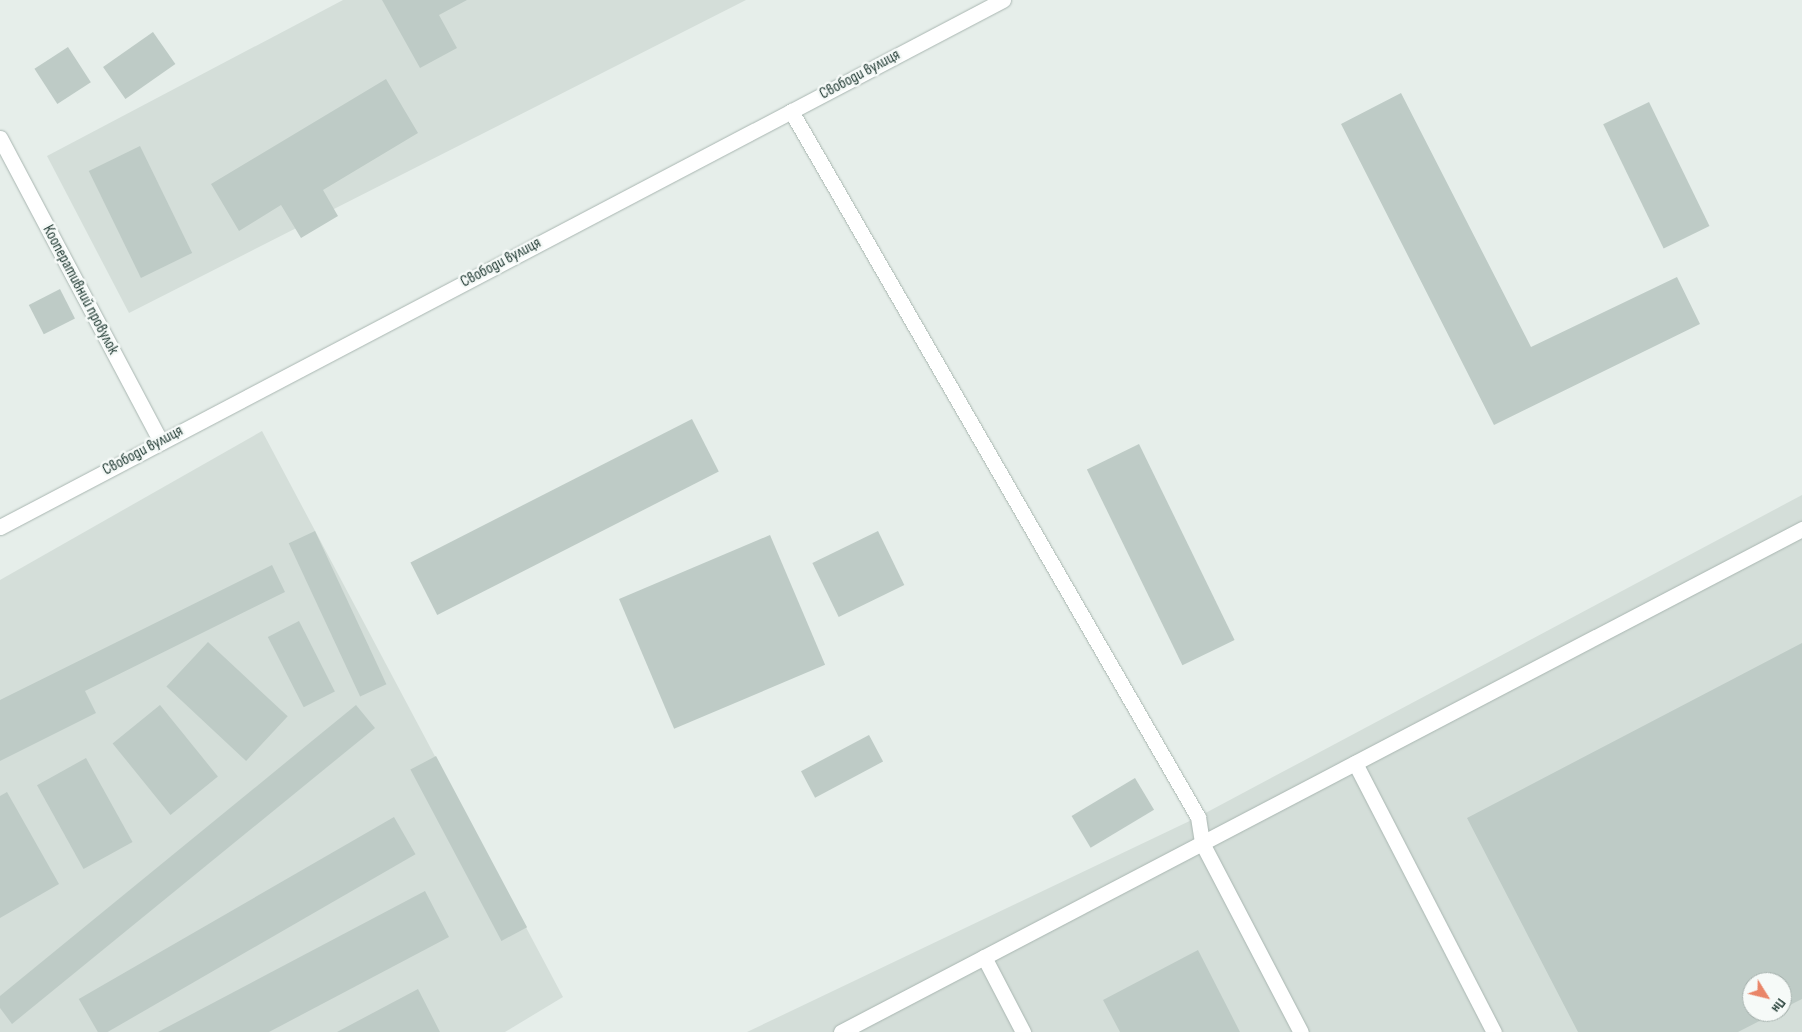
<!DOCTYPE html>
<html>
<head>
<meta charset="utf-8">
<style>
  body { margin:0 }
  #map { position:relative; width:1802px; height:1032px; overflow:hidden; background:#e6eeea; font-family:"Sofia Sans Condensed",sans-serif }
  div>[style] { position:absolute }
  [style*='--x'] { left:calc(var(--x)*1px); top:calc(var(--y)*1px); width:calc(var(--w)*1px); rotate:calc(var(--a)*1deg) }
  .built>* { inset:0; background:#d4ded9 }
  .building>* { inset:0; background:#becbc6; transform-origin:0 0 }
  .roads { filter:drop-shadow(0 0 1px #a9b6b1) drop-shadow(0 0 1px #a9b6b1) }
  .service>* { height:15px; margin:-7.5px; padding:0 7.5px; transform-origin:7.5px; border-radius:7.5px; background:#fff }
  .minor>* { height:15px; margin:-7.5px; padding:0 7.5px; transform-origin:7.5px; border-radius:7.5px; background:#fff }
  span { translate:-50% -50%; white-space:nowrap; text-align:center; line-height:1.15; -webkit-text-stroke:5px #f6faf8; paint-order:stroke }
  .street-label { font-size:16px; color:#263f38 }
  .north { position:absolute; left:1742px; top:972px; width:50px; height:50px; box-sizing:border-box; background:#f6faf8; border:1px solid #a3afab; border-radius:50%; rotate:126deg; font-size:14px; font-weight:700; line-height:20px; text-align:center; color:#263f38 }
  .north::after { content:''; display:block; margin:auto; width:18px; height:22px; background:#e98568; clip-path:polygon(50% 0,100% 100%,50% 72%,0 100%) }
</style>
</head>
<body>
<div id="map">
  <div class="built">
    <i style="clip-path:polygon(343px 0,746px 0,129px 313px,47px 156px)"></i>
    <i style="clip-path:polygon(262px 431px,563px 997px,505px 1032px,0 1032px,0 580px)"></i>
    <i style="clip-path:polygon(evenodd,1802px 495px,1802px 1032px,747px 1032px,1198px 817px,1802px 495px,1752px 982px,1782px 982px,1782px 1012px,1752px 1012px,1752px 982px)"></i>
  </div>
  <div class="building">
    <i style="clip-path:polygon(382px 0,467px 0,439px 15px,457px 48px,420px 68px)"></i>
    <i style="left:153px;top:32px;width:39px;height:61px;rotate:55deg"></i>
    <i style="left:68px;top:47px;width:42px;height:40px;rotate:57deg"></i>
    <i style="clip-path:polygon(386px 79px,418px 133px,323px 190px,338px 216px,301px 238px,281px 205px,239px 231px,211px 184px)"></i>
    <i style="clip-path:polygon(1401px 93px,1531px 347px,1677px 277px,1700px 324px,1494px 425px,1341px 124px)"></i>
    <i style="left:1649px;top:102px;width:138px;height:51px;rotate:64deg"></i>
    <i style="left:140px;top:146px;width:119px;height:57px;rotate:64deg"></i>
    <i style="left:60px;top:289px;width:33px;height:35px;rotate:63deg"></i>
    <i style="left:692px;top:419px;width:59px;height:316px;rotate:63deg"></i>
    <i style="left:1139px;top:444px;width:218px;height:58px;rotate:64deg"></i>
    <i style="left:315px;top:531px;width:169px;height:29px;rotate:65deg"></i>
    <i style="left:878px;top:531px;width:60px;height:73px;rotate:64deg"></i>
    <i style="left:770px;top:535px;width:141px;height:164px;rotate:67deg"></i>
    <i style="clip-path:polygon(272px 565px,285px 592px,85px 691px,96px 713px,0 761px,0 700px)"></i>
    <i style="left:299px;top:621px;width:79px;height:35px;rotate:63deg"></i>
    <i style="left:208px;top:642px;width:109px;height:61px;rotate:43deg"></i>
    <i style="clip-path:polygon(1802px 643px,1802px 999px,1782px 1009px,1782px 982px,1752px 982px,1752px 1012px,1777px 1012px,1738px 1032px,1578px 1032px,1467px 818px)"></i>
    <i style="left:160px;top:705px;width:92px;height:61px;rotate:51deg"></i>
    <i style="clip-path:polygon(356px 705px,375px 728px,12px 1024px,0 1008px,0 996px)"></i>
    <i style="left:869px;top:735px;width:30px;height:77px;rotate:62deg"></i>
    <i style="left:436px;top:756px;width:194px;height:29px;rotate:62deg"></i>
    <i style="left:86px;top:758px;width:96px;height:56px;rotate:61deg"></i>
    <i style="left:1135px;top:778px;width:37px;height:74px;rotate:59deg"></i>
    <i style="clip-path:polygon(7px 792px,59px 884px,0 918px,0 796px)"></i>
    <i style="left:394px;top:817px;width:43px;height:364px;rotate:60deg"></i>
    <i style="clip-path:polygon(425px 891px,449px 937px,269px 1032px,158px 1032px)"></i>
    <i style="clip-path:polygon(1198px 950px,1240px 1032px,1120px 1032px,1103px 1000px)"></i>
    <i style="clip-path:polygon(418px 989px,440px 1032px,337px 1032px)"></i>
  </div>
  <div class="roads">
    <div class="service">
      <i style="--x:791;--y:111;--w:815;--a:60.04"></i>
      <i style="--x:1198;--y:817;--w:26;--a:81"></i>
      <i style="--x:1202;--y:843;--w:213;--a:62.4"></i>
      <i style="--x:1355;--y:763;--w:303;--a:62.7"></i>
      <i style="--x:984;--y:957;--w:85;--a:62.5"></i>
      <i style="--x:841;--y:1032;--w:1085;--a:-27.63"></i>
    </div>
    <div class="minor">
      <i style="--x:0;--y:138;--w:344;--a:62.1"></i>
      <i style="--x:0;--y:527;--w:1133;--a:-27.72"></i>
    </div>
  </div>
  <div class="street-label">
    <span style="left:860px;top:75px;rotate:-28deg">Свободи вулиця</span>
    <span style="left:501px;top:263px;rotate:-28deg">Свободи вулиця</span>
    <span style="left:80px;top:290px;rotate:62deg">Кооперативний провулок</span>
    <span style="left:143px;top:451px;rotate:-28deg">Свободи вулиця</span>
  </div>
  <div class="north">Пн</div>
</div>
</body>
</html>
